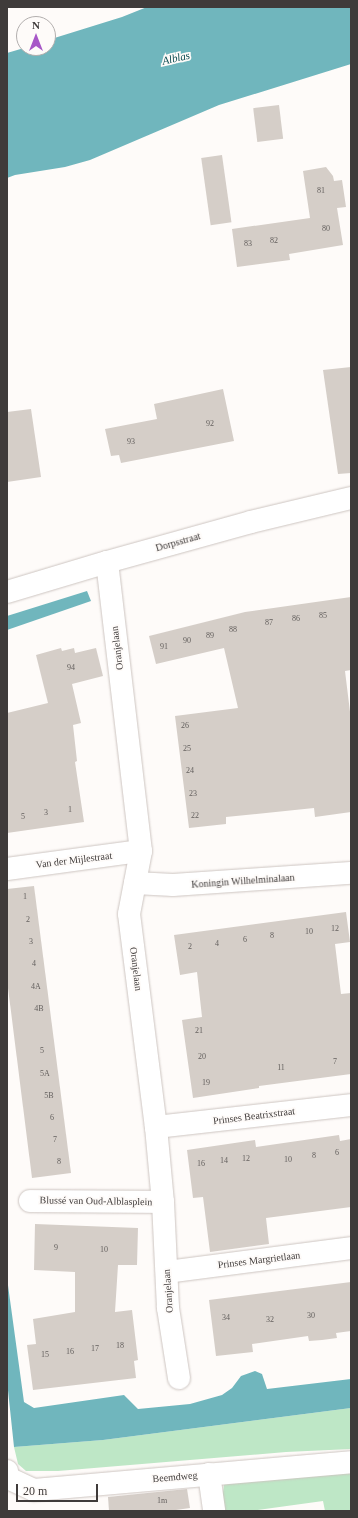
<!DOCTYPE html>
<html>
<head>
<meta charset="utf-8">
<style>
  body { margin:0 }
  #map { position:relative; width:358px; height:1518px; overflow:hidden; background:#fefbf9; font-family:"Times New Roman",serif }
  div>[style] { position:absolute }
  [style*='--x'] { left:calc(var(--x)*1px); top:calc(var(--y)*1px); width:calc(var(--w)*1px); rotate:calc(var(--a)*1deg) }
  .green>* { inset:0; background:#bee7c6 }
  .water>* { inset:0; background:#70b6bd }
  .building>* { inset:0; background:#d5cec8; transform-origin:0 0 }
  .roads { filter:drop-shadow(0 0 1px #cdc5c1) drop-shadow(0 0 1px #cdc5c1) }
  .minor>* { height:22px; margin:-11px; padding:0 11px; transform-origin:11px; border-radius:11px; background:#fff }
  span { translate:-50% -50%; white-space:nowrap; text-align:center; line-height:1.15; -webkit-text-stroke:3.5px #fefbf9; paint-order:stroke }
  .number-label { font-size:8px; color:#64605e }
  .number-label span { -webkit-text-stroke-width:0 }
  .street-label { font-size:10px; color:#3f3b3a }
  .water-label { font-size:11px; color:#0d4d52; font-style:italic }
  .frame { position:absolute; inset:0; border:8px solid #3f3b3a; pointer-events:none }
  .north { position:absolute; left:16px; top:16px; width:40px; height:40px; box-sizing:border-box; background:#fefbf9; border:1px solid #b2aead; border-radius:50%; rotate:0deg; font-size:11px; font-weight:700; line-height:16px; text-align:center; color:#3f3b3a }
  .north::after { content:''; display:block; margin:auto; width:14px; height:18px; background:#a757c7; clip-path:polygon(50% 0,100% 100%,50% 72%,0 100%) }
  .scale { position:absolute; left:16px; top:1484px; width:82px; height:18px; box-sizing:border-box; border:2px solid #3f3b3a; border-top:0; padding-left:5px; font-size:12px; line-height:14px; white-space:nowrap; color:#3f3b3a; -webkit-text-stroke:3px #fefbf9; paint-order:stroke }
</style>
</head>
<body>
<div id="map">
  <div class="green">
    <i style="clip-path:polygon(351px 1408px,351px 1449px,286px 1452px,58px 1471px,26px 1471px,18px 1464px,14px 1447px,103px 1440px)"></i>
    <i style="clip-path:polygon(351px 1465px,351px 1511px,325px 1511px,323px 1501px,250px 1511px,224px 1511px,222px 1499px,224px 1485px,230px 1476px)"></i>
  </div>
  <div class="water">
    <i style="clip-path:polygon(147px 7px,351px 7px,351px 64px,219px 105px,90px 160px,65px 167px,15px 175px,7px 178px,7px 53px,24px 48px,48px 48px,48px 40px,122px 17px)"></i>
    <i style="clip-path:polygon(87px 591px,91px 601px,7px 630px,7px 616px)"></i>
    <i style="clip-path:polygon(7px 1278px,24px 1402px,34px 1408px,124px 1395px,138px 1409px,190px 1404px,222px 1395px,232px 1388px,241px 1376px,255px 1371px,262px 1374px,267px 1389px,351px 1379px,351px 1408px,103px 1440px,14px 1447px,7px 1381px)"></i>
  </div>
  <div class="building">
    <i style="left:279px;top:105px;width:34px;height:26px;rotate:83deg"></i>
    <i style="left:222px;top:155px;width:68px;height:21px;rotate:82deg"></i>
    <i style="clip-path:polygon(326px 167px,333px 176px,334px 181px,342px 180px,346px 207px,337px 208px,343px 245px,289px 254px,290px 260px,237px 267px,232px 229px,310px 218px,303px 171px)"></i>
    <i style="clip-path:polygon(351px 367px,351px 473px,338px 474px,323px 370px)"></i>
    <i style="clip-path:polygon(223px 389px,234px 441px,121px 463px,119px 455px,111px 456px,105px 429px,157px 419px,154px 404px)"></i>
    <i style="clip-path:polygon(31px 409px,41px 477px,7px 482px,7px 412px)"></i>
    <i style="clip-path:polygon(351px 597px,351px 670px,345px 671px,351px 720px,351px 812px,315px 817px,314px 808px,226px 817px,226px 824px,189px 828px,175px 716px,238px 708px,224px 648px,156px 664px,149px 636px,245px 612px)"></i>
    <i style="clip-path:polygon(61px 648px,62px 651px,74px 648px,75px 653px,96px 648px,103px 676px,72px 684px,81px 723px,73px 725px,77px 761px,75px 762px,84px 822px,7px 833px,7px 713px,48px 703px,36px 655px)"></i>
    <i style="clip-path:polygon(34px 886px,71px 1173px,32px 1178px,7px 980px,7px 889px)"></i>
    <i style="clip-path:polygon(346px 912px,350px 942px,335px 944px,341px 994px,351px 993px,351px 1074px,259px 1086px,259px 1088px,193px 1098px,182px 1020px,202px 1017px,197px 972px,180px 975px,174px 935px)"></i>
    <i style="clip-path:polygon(339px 1135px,340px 1141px,351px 1139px,351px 1207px,266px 1218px,269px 1244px,210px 1252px,203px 1197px,193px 1198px,187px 1150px,255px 1140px,256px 1147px)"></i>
    <i style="clip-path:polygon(35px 1224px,138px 1228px,137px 1265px,118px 1265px,115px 1312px,132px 1310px,138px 1360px,134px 1361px,136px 1378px,33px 1390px,27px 1345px,36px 1344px,33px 1319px,75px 1312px,75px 1272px,34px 1270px)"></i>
    <i style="clip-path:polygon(351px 1282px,351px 1331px,336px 1333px,337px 1338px,322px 1340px,309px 1341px,308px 1336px,252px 1344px,253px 1352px,216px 1356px,209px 1300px)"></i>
    <i style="clip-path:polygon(187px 1489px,190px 1508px,169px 1511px,109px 1511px,108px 1497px)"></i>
  </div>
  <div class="roads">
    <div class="minor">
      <i style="--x:107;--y:562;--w:291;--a:83.3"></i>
      <i style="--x:141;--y:851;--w:64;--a:100.8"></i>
      <i style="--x:129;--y:914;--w:215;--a:82.8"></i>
      <i style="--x:156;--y:1127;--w:75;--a:84.7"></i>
      <i style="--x:163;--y:1202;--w:106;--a:87.3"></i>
      <i style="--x:168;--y:1308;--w:71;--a:81.1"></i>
      <i style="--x:7;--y:592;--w:104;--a:-16.7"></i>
      <i style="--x:107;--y:562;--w:149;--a:-15.5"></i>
      <i style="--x:251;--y:522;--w:103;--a:-13.5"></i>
      <i style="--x:7;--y:869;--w:135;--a:-7.7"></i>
      <i style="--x:135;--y:883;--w:38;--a:3"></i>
      <i style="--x:173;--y:885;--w:178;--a:-3.9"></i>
      <i style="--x:156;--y:1127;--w:196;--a:-6.4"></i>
      <i style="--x:30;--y:1201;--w:133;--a:0.4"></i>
      <i style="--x:167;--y:1272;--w:186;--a:-7.4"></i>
      <i style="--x:7;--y:1471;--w:7;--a:82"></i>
      <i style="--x:8;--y:1478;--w:29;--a:25"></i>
      <i style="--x:34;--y:1490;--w:318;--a:-5"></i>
      <i style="--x:209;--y:1474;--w:37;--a:82"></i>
    </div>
  </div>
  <div class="number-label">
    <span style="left:321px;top:191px">81</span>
    <span style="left:326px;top:229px">80</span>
    <span style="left:274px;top:241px">82</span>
    <span style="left:248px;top:244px">83</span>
    <span style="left:210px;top:424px">92</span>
    <span style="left:131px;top:442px">93</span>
    <span style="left:323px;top:616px">85</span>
    <span style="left:296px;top:619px">86</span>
    <span style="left:269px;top:623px">87</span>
    <span style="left:233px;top:630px">88</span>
    <span style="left:210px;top:636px">89</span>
    <span style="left:187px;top:641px">90</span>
    <span style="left:164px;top:647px">91</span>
    <span style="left:71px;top:668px">94</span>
    <span style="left:185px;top:726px">26</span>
    <span style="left:187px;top:749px">25</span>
    <span style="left:190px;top:771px">24</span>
    <span style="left:193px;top:794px">23</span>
    <span style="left:70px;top:810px">1</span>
    <span style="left:46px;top:813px">3</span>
    <span style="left:195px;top:816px">22</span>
    <span style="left:23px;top:817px">5</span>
    <span style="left:25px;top:897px">1</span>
    <span style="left:28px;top:920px">2</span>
    <span style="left:335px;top:929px">12</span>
    <span style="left:309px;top:932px">10</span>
    <span style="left:272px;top:936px">8</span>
    <span style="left:245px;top:940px">6</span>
    <span style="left:31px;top:942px">3</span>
    <span style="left:217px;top:944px">4</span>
    <span style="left:190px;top:947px">2</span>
    <span style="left:34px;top:964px">4</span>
    <span style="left:36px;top:987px">4A</span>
    <span style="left:39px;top:1009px">4B</span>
    <span style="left:199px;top:1031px">21</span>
    <span style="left:42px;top:1051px">5</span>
    <span style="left:202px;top:1057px">20</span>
    <span style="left:335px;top:1062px">7</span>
    <span style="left:281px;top:1068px">11</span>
    <span style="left:45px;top:1074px">5A</span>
    <span style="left:206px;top:1083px">19</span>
    <span style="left:49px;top:1096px">5B</span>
    <span style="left:52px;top:1118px">6</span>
    <span style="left:55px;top:1140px">7</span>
    <span style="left:337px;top:1153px">6</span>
    <span style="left:314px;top:1156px">8</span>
    <span style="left:246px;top:1159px">12</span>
    <span style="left:288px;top:1160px">10</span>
    <span style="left:224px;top:1161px">14</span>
    <span style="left:59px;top:1162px">8</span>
    <span style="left:201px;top:1164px">16</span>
    <span style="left:56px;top:1248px">9</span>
    <span style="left:104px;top:1250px">10</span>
    <span style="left:311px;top:1316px">30</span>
    <span style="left:226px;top:1318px">34</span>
    <span style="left:270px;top:1320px">32</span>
    <span style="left:120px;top:1346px">18</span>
    <span style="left:95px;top:1349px">17</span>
    <span style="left:70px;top:1352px">16</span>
    <span style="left:45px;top:1355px">15</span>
    <span style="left:162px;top:1501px">1m</span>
  </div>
  <div class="street-label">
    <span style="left:178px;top:542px;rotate:-16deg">Dorpsstraat</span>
    <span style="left:117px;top:648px;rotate:-97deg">Oranjelaan</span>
    <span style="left:74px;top:860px;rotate:-7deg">Van der Mijlestraat</span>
    <span style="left:243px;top:881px;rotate:-4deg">Koningin Wilhelminalaan</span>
    <span style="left:136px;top:969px;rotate:83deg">Oranjelaan</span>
    <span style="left:254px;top:1116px;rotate:-7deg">Prinses Beatrixstraat</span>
    <span style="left:96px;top:1201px;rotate:1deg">Blussé van Oud-Alblasplein</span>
    <span style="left:259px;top:1260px;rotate:-7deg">Prinses Margrietlaan</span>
    <span style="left:168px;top:1291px;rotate:-94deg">Oranjelaan</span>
    <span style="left:175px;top:1477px;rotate:-5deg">Beemdweg</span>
  </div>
  <div class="water-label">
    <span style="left:176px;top:58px;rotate:-13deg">Alblas</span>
  </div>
  <div class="frame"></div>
  <div class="north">N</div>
  <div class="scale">20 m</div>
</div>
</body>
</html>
